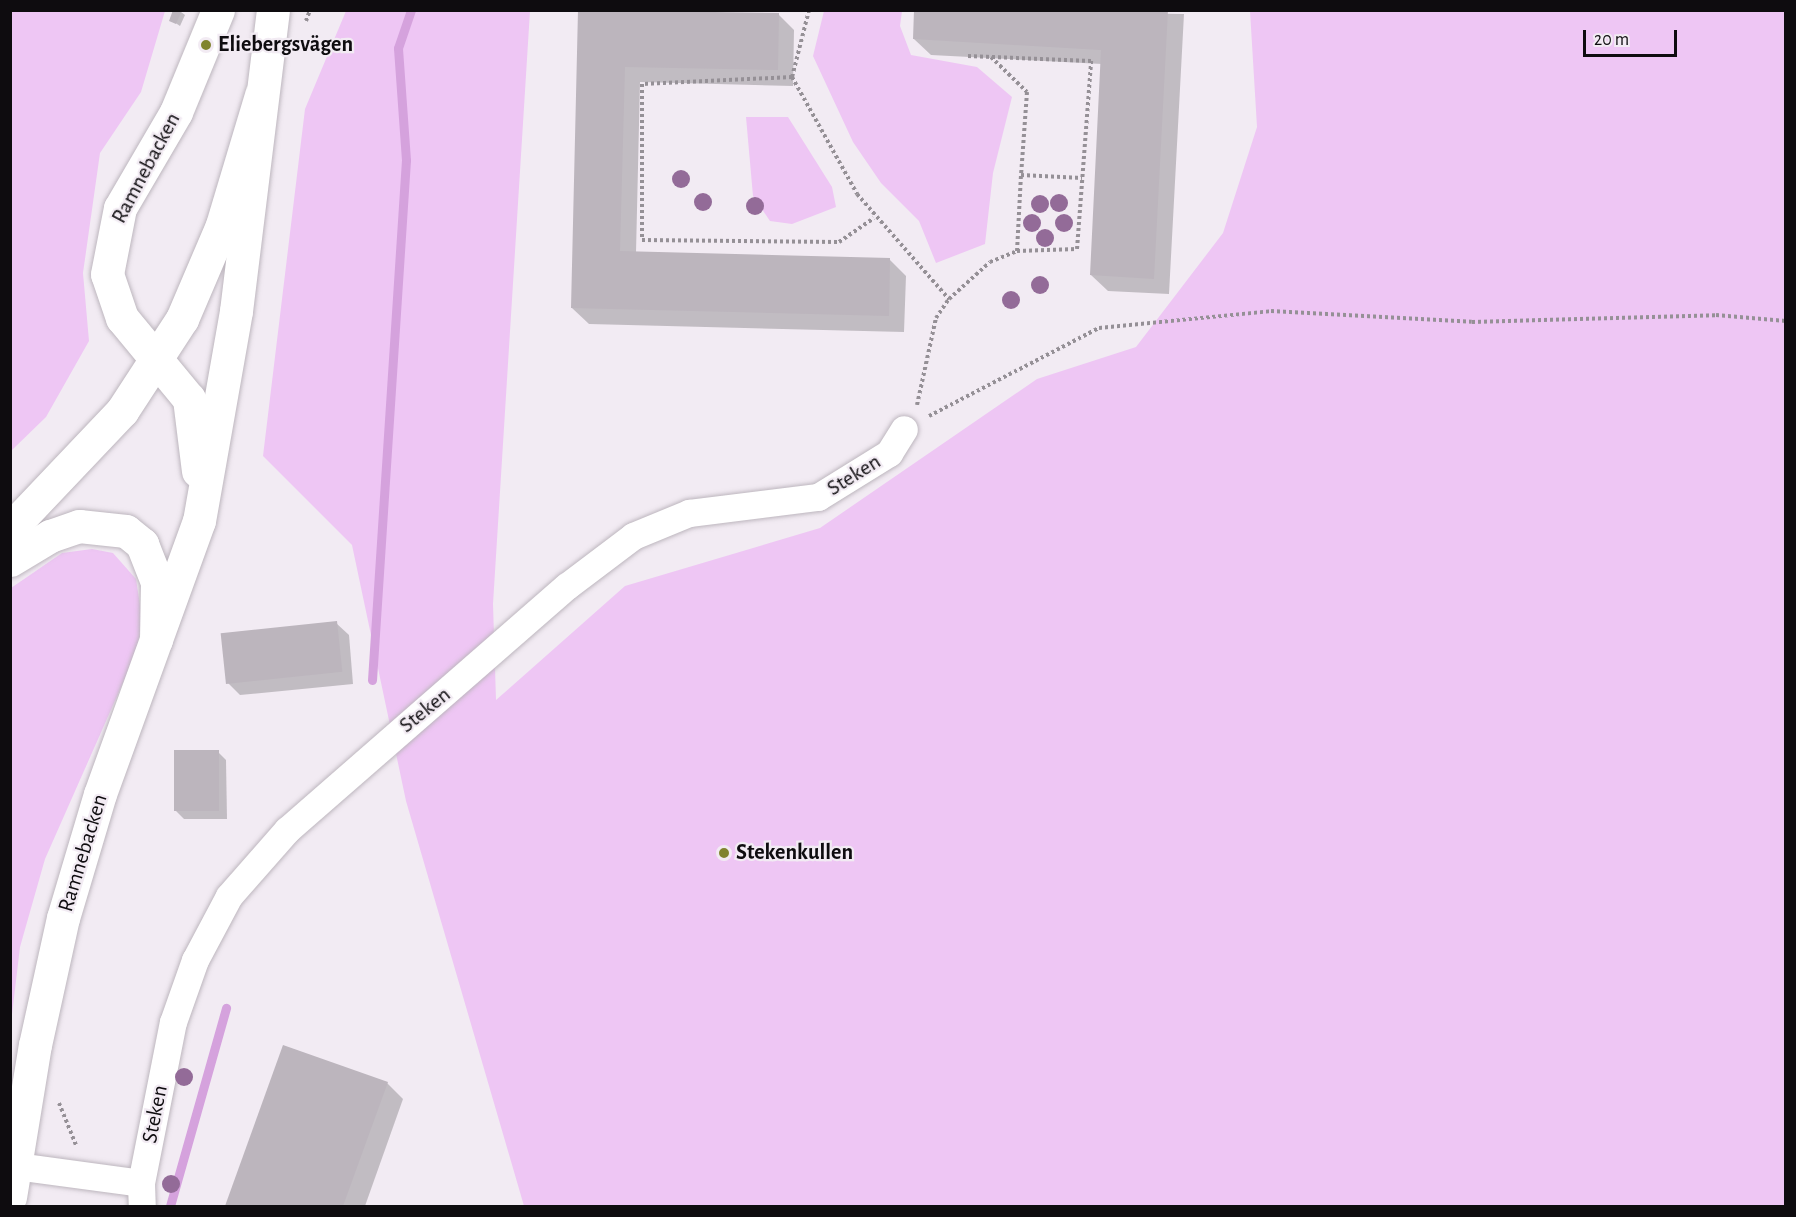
<!DOCTYPE html>
<html>
<head>
<meta charset="utf-8">
<style>
  body { margin:0 }
  #map { position:relative; width:1796px; height:1217px; overflow:hidden; background:#f2ebf3; font-family:"Alegreya Sans",sans-serif }
  div>[style] { position:absolute }
  [style*='--x'] { left:calc(var(--x)*1px); top:calc(var(--y)*1px); width:calc(var(--w)*1px); rotate:calc(var(--a)*1deg) }
  .green>* { inset:0; background:#eec6f4 }
  .shadow>* { inset:0; background:#0003 }
  .stream>* { height:9px; margin:-4.5px; padding:0 4.5px; transform-origin:4.5px; border-radius:4.5px; background:#d5a2dd }
  .building>* { inset:0; background:#bcb5bd; transform-origin:0 0 }
  .path>* { height:4px; margin-top:-2px; transform-origin:0; background:repeating-linear-gradient(90deg,#959096 0 3px,transparent 0 6px) }
  .roads { filter:drop-shadow(0 0 2px #bdb6be) drop-shadow(0 0 2px #bdb6be) }
  .street>* { height:27px; margin:-13.5px; padding:0 13.5px; transform-origin:13.5px; border-radius:13.5px; background:#fff }
  .secondary>* { height:33px; margin:-16.5px; padding:0 16.5px; transform-origin:16.5px; border-radius:16.5px; background:#fff }
  .highway>* { height:33px; margin:-16.5px; padding:0 16.5px; transform-origin:16.5px; border-radius:16.5px; background:#fff }
  .trees>* { width:18px; height:18px; margin:-9px; border-radius:50%; background:#936b98 }
  .dots>* { width:16px; height:16px; translate:-50% -50%; box-sizing:border-box; border:3px solid #f2ebf3; border-radius:50% }
  span { translate:-50% -50%; white-space:nowrap; text-align:center; line-height:1.15; -webkit-text-stroke:4.5px #f2ebf3; paint-order:stroke }
  .poi-label { font-size:22px; color:#0e0c0f; font-weight:700 }
  .left { translate:0 -50%; text-align:left }
  .street-label { font-size:22px; color:#0e0c0f }
  .frame { position:absolute; inset:0; border:12px solid #0e0c0f; pointer-events:none }
  .scale { position:absolute; left:1583px; top:30px; width:94px; height:27px; box-sizing:border-box; border:3px solid #0e0c0f; border-top:0; padding-left:8px; font-size:18px; line-height:21px; white-space:nowrap; color:#0e0c0f; -webkit-text-stroke:4px #f2ebf3; paint-order:stroke }
</style>
</head>
<body>
<div id="map">
  <div class="green">
    <i style="clip-path:polygon(11px 10px,165px 11px,141px 92px,100px 153px,83px 273px,89px 341px,46px 417px,11px 451px)"></i>
    <i style="clip-path:polygon(346px 11px,530px 11px,493px 604px,496px 700px,625px 586px,820px 528px,1037px 379px,1136px 347px,1223px 233px,1257px 127px,1250px 11px,1785px 11px,1785px 1206px,524px 1206px,406px 801px,352px 545px,263px 456px,305px 109px)"></i>
    <i style="clip-path:polygon(824px 11px,902px 11px,900px 26px,911px 55px,977px 67px,1012px 97px,993px 173px,985px 244px,936px 263px,919px 221px,881px 183px,853px 142px,813px 56px)"></i>
    <i style="clip-path:polygon(746px 117px,788px 117px,832px 187px,836px 207px,792px 224px,770px 221px,753px 196px)"></i>
    <i style="clip-path:polygon(92px 549px,113px 553px,136px 579px,142px 618px,137px 651px,45px 859px,20px 947px,11px 1023px,11px 588px,62px 553px)"></i>
  </div>
  <div class="shadow">
    <i style="clip-path:polygon(580px 10px,778px 14px,794px 30px,793px 86px,640px 82px,636px 253px,890px 260px,906px 276px,904px 332px,589px 324px,572px 308px)"></i>
    <i style="clip-path:polygon(916px 10px,1184px 14px,1169px 294px,1108px 291px,1091px 275px,1102px 64px,931px 55px,914px 39px)"></i>
    <i style="clip-path:polygon(181px 12px,185px 15px,180px 26px,171px 20px)"></i>
    <i style="clip-path:polygon(336px 623px,349px 635px,353px 684px,240px 695px,227px 682px)"></i>
    <i style="clip-path:polygon(218px 752px,226px 760px,227px 819px,184px 819px,176px 811px)"></i>
    <i style="clip-path:polygon(284px 1046px,387px 1083px,403px 1099px,365px 1206px,227px 1206px)"></i>
  </div>
  <div class="stream">
    <i style="--x:372;--y:680;--w:521;--a:-86.26"></i>
    <i style="--x:406;--y:160;--w:112;--a:-94.1"></i>
    <i style="--x:398;--y:48;--w:40;--a:-71.1"></i>
    <i style="--x:170;--y:1206;--w:206;--a:-74.2"></i>
  </div>
  <div class="building">
    <i style="clip-path:polygon(173px 10px,182px 10px,176px 24px,169px 21px)"></i>
    <i style="clip-path:polygon(578px 10px,779px 13px,778px 70px,625px 67px,620px 251px,890px 258px,889px 316px,571px 308px)"></i>
    <i style="clip-path:polygon(914px 10px,1168px 10px,1154px 279px,1090px 275px,1101px 50px,913px 39px)"></i>
    <i style="left:337px;top:621px;width:51px;height:117px;rotate:84deg"></i>
    <i style="left:219px;top:750px;width:61px;height:45px;rotate:90deg"></i>
    <i style="clip-path:polygon(283px 1045px,388px 1082px,343px 1206px,225px 1206px)"></i>
  </div>
  <div class="path">
    <i style="--x:809;--y:10;--w:69;--a:104.2"></i>
    <i style="--x:792;--y:77;--w:134;--a:60.9"></i>
    <i style="--x:857;--y:194;--w:140;--a:48.8"></i>
    <i style="--x:306;--y:21;--w:12;--a:-70"></i>
    <i style="--x:991;--y:57;--w:50;--a:44.2"></i>
    <i style="--x:1027;--y:92;--w:83;--a:94.1"></i>
    <i style="--x:1021;--y:175;--w:61;--a:2.8"></i>
    <i style="--x:792;--y:77;--w:150;--a:177.3"></i>
    <i style="--x:642;--y:84;--w:156;--a:90"></i>
    <i style="--x:642;--y:240;--w:197;--a:0.6"></i>
    <i style="--x:839;--y:242;--w:42;--a:-34.4"></i>
    <i style="--x:1017;--y:251;--w:76;--a:-87"></i>
    <i style="--x:917;--y:405;--w:89;--a:-77.7"></i>
    <i style="--x:936;--y:318;--w:23;--a:-56"></i>
    <i style="--x:949;--y:299;--w:55;--a:-42.1"></i>
    <i style="--x:990;--y:262;--w:29;--a:-22"></i>
    <i style="--x:1017;--y:251;--w:60;--a:-1.9"></i>
    <i style="--x:1077;--y:249;--w:189;--a:-85.7"></i>
    <i style="--x:1091;--y:61;--w:124;--a:-177.7"></i>
    <i style="--x:929;--y:416;--w:191;--a:-27.4"></i>
    <i style="--x:1099;--y:328;--w:173;--a:-5.6"></i>
    <i style="--x:1271;--y:311;--w:201;--a:3.1"></i>
    <i style="--x:1472;--y:322;--w:244;--a:-1.6"></i>
    <i style="--x:1716;--y:315;--w:70;--a:4.9"></i>
    <i style="--x:59;--y:1103;--w:45;--a:68"></i>
  </div>
  <div class="roads">
    <div class="street">
      <i style="--x:16;--y:1166;--w:126;--a:7.7"></i>
      <i style="--x:141;--y:1183;--w:23;--a:88"></i>
      <i style="--x:141;--y:1183;--w:164;--a:-78.8"></i>
      <i style="--x:173;--y:1022;--w:66;--a:-70.5"></i>
      <i style="--x:195;--y:960;--w:72;--a:-62"></i>
      <i style="--x:229;--y:896;--w:88;--a:-48.7"></i>
      <i style="--x:287;--y:830;--w:371;--a:-41.1"></i>
      <i style="--x:567;--y:586;--w:83;--a:-37.1"></i>
      <i style="--x:633;--y:536;--w:61;--a:-22.3"></i>
      <i style="--x:689;--y:513;--w:130;--a:-7.1"></i>
      <i style="--x:818;--y:497;--w:84;--a:-31.8"></i>
      <i style="--x:889;--y:453;--w:28;--a:-58"></i>
    </div>
    <div class="secondary">
      <i style="--x:198;--y:471;--w:73;--a:-97.1"></i>
      <i style="--x:189;--y:399;--w:105;--a:-129.6"></i>
      <i style="--x:122;--y:318;--w:46;--a:-108.8"></i>
      <i style="--x:107;--y:274;--w:67;--a:-78.9"></i>
      <i style="--x:120;--y:208;--w:111;--a:-59.7"></i>
      <i style="--x:176;--y:112;--w:110;--a:-67.6"></i>
      <i style="--x:10;--y:1197;--w:154;--a:-80.7"></i>
      <i style="--x:35;--y:1045;--w:130;--a:-77.6"></i>
      <i style="--x:63;--y:918;--w:129;--a:-73.4"></i>
      <i style="--x:100;--y:794;--w:290;--a:-70.1"></i>
      <i style="--x:199;--y:521;--w:213;--a:-80"></i>
      <i style="--x:236;--y:311;--w:303;--a:-83"></i>
    </div>
    <div class="highway">
      <i style="--x:10;--y:529;--w:163;--a:-46.5"></i>
      <i style="--x:122;--y:411;--w:110;--a:-56.9"></i>
      <i style="--x:182;--y:319;--w:102;--a:-66.9"></i>
      <i style="--x:222;--y:225;--w:136;--a:-73.3"></i>
      <i style="--x:10;--y:560;--w:47;--a:-31"></i>
      <i style="--x:50;--y:536;--w:31;--a:-19"></i>
      <i style="--x:79;--y:526;--w:47;--a:6.1"></i>
      <i style="--x:126;--y:531;--w:21;--a:39"></i>
      <i style="--x:142;--y:544;--w:41;--a:68.5"></i>
      <i style="--x:157;--y:582;--w:58;--a:91"></i>
    </div>
  </div>
  <div class="trees">
    <i style="left:681px;top:179px"></i>
    <i style="left:703px;top:202px"></i>
    <i style="left:1059px;top:203px"></i>
    <i style="left:1040px;top:204px"></i>
    <i style="left:755px;top:206px"></i>
    <i style="left:1032px;top:223px"></i>
    <i style="left:1064px;top:223px"></i>
    <i style="left:1045px;top:238px"></i>
    <i style="left:1040px;top:285px"></i>
    <i style="left:1011px;top:300px"></i>
    <i style="left:184px;top:1077px"></i>
    <i style="left:171px;top:1184px"></i>
  </div>
  <div class="dots">
    <i style="left:206px;top:45px;background:#80842e"></i>
    <i style="left:724px;top:853px;background:#80842e"></i>
  </div>
  <div class="poi-label">
    <span class="left" style="left:218px;top:45px">Eliebergsvägen</span>
    <span class="left" style="left:736px;top:853px">Stekenkullen</span>
  </div>
  <div class="street-label">
    <span style="left:146px;top:168px;rotate:-62deg">Ramnebacken</span>
    <span style="left:854px;top:475px;rotate:-32deg">Steken</span>
    <span style="left:425px;top:710px;rotate:-39deg">Steken</span>
    <span style="left:83px;top:853px;rotate:-73deg">Ramnebacken</span>
    <span style="left:155px;top:1114px;rotate:-79deg">Steken</span>
  </div>
  <div class="frame"></div>
  <div class="scale">20 m</div>
</div>
</body>
</html>
